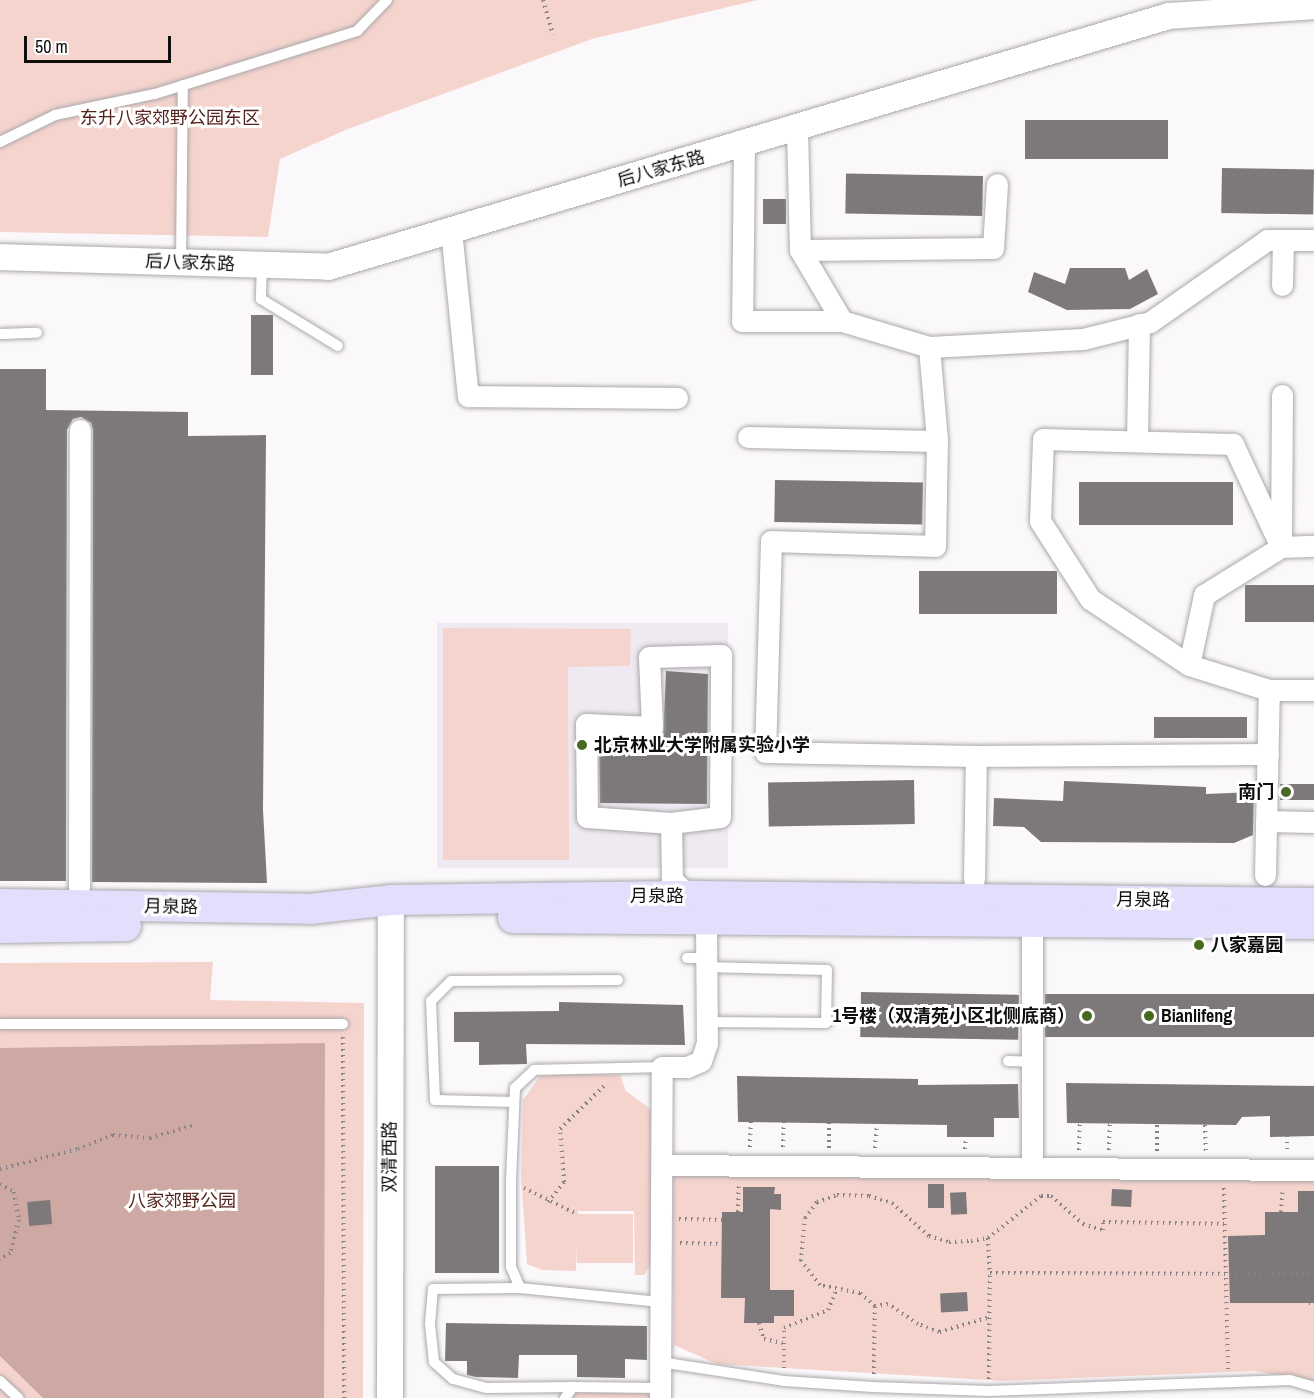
<!DOCTYPE html>
<html>
<head>
<meta charset="utf-8">
<style>
  body { margin:0 }
  #map { position:relative; width:1314px; height:1398px; overflow:hidden; background:#fbf8fb; font-family:"Archivo Narrow","Noto Sans SC",sans-serif }
  div>[style] { position:absolute }
  [style*='--x'] { left:calc(var(--x)*1px); top:calc(var(--y)*1px); width:calc(var(--w)*1px); rotate:calc(var(--a)*1deg) }
  .built>* { inset:0; background:#efe9f1; transform-origin:0 0 }
  .green>* { inset:0; background:#f6d4ce; transform-origin:0 0 }
  .forest>* { inset:0; background:#cea9a3 }
  .building>* { inset:0; background:#7d797a; transform-origin:0 0 }
  .path>* { height:4px; margin-top:-2px; transform-origin:0; background:repeating-linear-gradient(90deg,#848284 0 1.5px,transparent 0 6px) }
  .roads { filter:drop-shadow(0 0 2px #aba8ab) drop-shadow(0 0 2px #aba8ab) }
  .service>* { height:10px; margin:-5px; padding:0 5px; transform-origin:5px; border-radius:5px; background:#fff }
  .minor>* { height:21px; margin:-10.5px; padding:0 10.5px; transform-origin:10.5px; border-radius:10.5px; background:#fff }
  .tertiary>* { height:26px; margin:-13px; padding:0 13px; transform-origin:13px; border-radius:13px; background:#fff }
  .secondary>* { height:30px; margin:-15px; padding:0 15px; transform-origin:15px; border-radius:15px; background:#e2dffc }
  .dots>* { width:16px; height:16px; translate:-50% -50%; box-sizing:border-box; border:3px solid #fff; border-radius:50% }
  span { translate:-50% -50%; white-space:nowrap; text-align:center; line-height:1.15; -webkit-text-stroke:6px #fff; paint-order:stroke }
  .park-label { font-size:18px; color:#55241e }
  .street-label { font-size:18px; color:#0f0e0f }
  .poi-label { font-size:18px; color:#0f0e0f; font-weight:700 }
  .left { translate:0 -50%; text-align:left }
  .right { translate:-100% -50%; text-align:right }
  .scale { position:absolute; left:24px; top:36px; width:147px; height:27px; box-sizing:border-box; border:3px solid #0f0e0f; border-top:0; padding-left:8px; font-size:18px; line-height:21px; white-space:nowrap; color:#0f0e0f; -webkit-text-stroke:4px #fff; paint-order:stroke }
</style>
</head>
<body>
<div id="map">
  <div class="built">
    <i style="left:437px;top:623px;width:291px;height:245px"></i>
  </div>
  <div class="green">
    <i style="clip-path:polygon(0 0,758px 0,592px 39px,348px 129px,280px 159px,268px 237px,0 232px)"></i>
    <i style="clip-path:polygon(443px 628px,631px 629px,630px 666px,568px 667px,569px 860px,443px 860px)"></i>
    <i style="clip-path:polygon(213px 962px,210px 1000px,364px 1003px,363px 1398px,0 1398px,0 963px)"></i>
    <i style="clip-path:polygon(572px 1073px,620px 1075px,626px 1091px,656px 1113px,653px 1261px,644px 1275px,635px 1275px,634px 1211px,578px 1211px,576px 1271px,542px 1270px,527px 1264px,521px 1176px,523px 1100px,540px 1076px)"></i>
    <i style="clip-path:polygon(689px 1169px,1314px 1174px,1314px 1382px,1255px 1371px,1004px 1381px,717px 1364px,674px 1345px,673px 1177px)"></i>
    <i style="left:577px;top:1214px;width:56px;height:49px"></i>
    <i style="clip-path:polygon(656px 1390px,656px 1398px,570px 1398px,575px 1391px)"></i>
  </div>
  <div class="forest">
    <i style="clip-path:polygon(325px 1043px,324px 1398px,43px 1398px,0 1356px,0 1048px)"></i>
  </div>
  <div class="building">
    <i style="left:1025px;top:120px;width:143px;height:39px"></i>
    <i style="left:1222px;top:168px;width:92px;height:45px;rotate:1deg"></i>
    <i style="left:983px;top:176px;width:40px;height:137px;rotate:91deg"></i>
    <i style="left:763px;top:199px;width:23px;height:25px"></i>
    <i style="clip-path:polygon(1070px 268px,1125px 268px,1129px 280px,1147px 269px,1158px 294px,1130px 309px,1067px 310px,1028px 292px,1034px 272px,1065px 284px)"></i>
    <i style="left:251px;top:315px;width:22px;height:60px"></i>
    <i style="clip-path:polygon(0 369px,46px 369px,46px 410px,188px 412px,188px 436px,266px 435px,263px 810px,267px 883px,92px 882px,93px 430px,91px 423px,81px 417px,73px 419px,67px 430px,66px 881px,0 881px)"></i>
    <i style="left:775px;top:480px;width:148px;height:42px;rotate:1deg"></i>
    <i style="left:1079px;top:482px;width:154px;height:43px"></i>
    <i style="left:1057px;top:571px;width:43px;height:138px;rotate:90deg"></i>
    <i style="left:1245px;top:585px;width:69px;height:37px"></i>
    <i style="clip-path:polygon(666px 671px,708px 674px,707px 804px,600px 803px,599px 740px,663px 741px)"></i>
    <i style="left:1154px;top:717px;width:93px;height:21px"></i>
    <i style="left:914px;top:780px;width:44px;height:146px;rotate:89deg"></i>
    <i style="clip-path:polygon(1064px 781px,1206px 787px,1206px 794px,1254px 792px,1253px 835px,1234px 843px,1041px 842px,1024px 827px,993px 826px,994px 798px,1063px 801px)"></i>
    <i style="left:1280px;top:784px;width:34px;height:16px"></i>
    <i style="left:861px;top:992px;width:158px;height:45px;rotate:1deg"></i>
    <i style="left:1045px;top:994px;width:269px;height:43px"></i>
    <i style="clip-path:polygon(559px 1002px,683px 1005px,685px 1045px,526px 1044px,527px 1064px,479px 1065px,479px 1042px,454px 1042px,454px 1012px,559px 1011px)"></i>
    <i style="clip-path:polygon(737px 1076px,918px 1079px,918px 1085px,1018px 1084px,1019px 1118px,994px 1118px,994px 1137px,947px 1137px,947px 1125px,738px 1122px)"></i>
    <i style="clip-path:polygon(1066px 1083px,1314px 1086px,1314px 1136px,1270px 1137px,1270px 1116px,1242px 1117px,1236px 1125px,1067px 1123px)"></i>
    <i style="left:435px;top:1166px;width:64px;height:107px"></i>
    <i style="left:928px;top:1184px;width:16px;height:24px"></i>
    <i style="clip-path:polygon(743px 1187px,775px 1187px,774px 1194px,781px 1194px,781px 1210px,770px 1209px,770px 1290px,794px 1290px,794px 1316px,774px 1316px,774px 1323px,744px 1323px,745px 1298px,721px 1298px,722px 1212px,743px 1212px)"></i>
    <i style="left:1112px;top:1189px;width:20px;height:17px;rotate:3deg"></i>
    <i style="clip-path:polygon(1298px 1191px,1314px 1191px,1314px 1303px,1230px 1303px,1228px 1236px,1265px 1235px,1265px 1212px,1298px 1212px)"></i>
    <i style="left:966px;top:1192px;width:22px;height:16px;rotate:87deg"></i>
    <i style="left:50px;top:1200px;width:24px;height:23px;rotate:85deg"></i>
    <i style="left:967px;top:1292px;width:19px;height:27px;rotate:87deg"></i>
    <i style="clip-path:polygon(446px 1323px,647px 1326px,647px 1360px,625px 1359px,625px 1378px,577px 1377px,577px 1355px,519px 1355px,518px 1378px,476px 1377px,467px 1375px,467px 1361px,445px 1361px)"></i>
  </div>
  <div class="path">
    <i style="--x:543;--y:0;--w:36;--a:74"></i>
    <i style="--x:343;--y:1037;--w:361;--a:89.8"></i>
    <i style="--x:1205;--y:1125;--w:26;--a:88"></i>
    <i style="--x:1287;--y:1136;--w:15;--a:90"></i>
    <i style="--x:750;--y:1147;--w:25;--a:-88"></i>
    <i style="--x:783;--y:1147;--w:25;--a:-88"></i>
    <i style="--x:829;--y:1148;--w:25;--a:-90"></i>
    <i style="--x:875;--y:1148;--w:24;--a:-85"></i>
    <i style="--x:965;--y:1149;--w:12;--a:-85"></i>
    <i style="--x:1079;--y:1150;--w:27;--a:-88"></i>
    <i style="--x:1109;--y:1150;--w:26;--a:-88"></i>
    <i style="--x:1157;--y:1151;--w:27;--a:-90"></i>
    <i style="--x:0;--y:1169;--w:81;--a:-14.4"></i>
    <i style="--x:78;--y:1149;--w:38;--a:-22"></i>
    <i style="--x:113;--y:1135;--w:37;--a:5"></i>
    <i style="--x:150;--y:1138;--w:46;--a:-16.5"></i>
    <i style="--x:0;--y:1184;--w:16;--a:30"></i>
    <i style="--x:14;--y:1192;--w:28;--a:80"></i>
    <i style="--x:19;--y:1220;--w:34;--a:105"></i>
    <i style="--x:10;--y:1253;--w:12;--a:149"></i>
    <i style="--x:524;--y:1188;--w:59;--a:26.1"></i>
    <i style="--x:1224;--y:1188;--w:181;--a:88.7"></i>
    <i style="--x:548;--y:1202;--w:26;--a:-51"></i>
    <i style="--x:564;--y:1182;--w:53;--a:-94.3"></i>
    <i style="--x:560;--y:1129;--w:64;--a:-44.4"></i>
    <i style="--x:738;--y:1212;--w:27;--a:-88"></i>
    <i style="--x:1281;--y:1212;--w:22;--a:-85"></i>
    <i style="--x:679;--y:1219;--w:43;--a:1.3"></i>
    <i style="--x:988;--y:1238;--w:35;--a:87"></i>
    <i style="--x:990;--y:1273;--w:324;--a:0.2"></i>
    <i style="--x:680;--y:1243;--w:41;--a:1.4"></i>
    <i style="--x:1309;--y:1303;--w:5;--a:0"></i>
    <i style="--x:987;--y:1318;--w:50;--a:163.7"></i>
    <i style="--x:939;--y:1332;--w:22;--a:-159"></i>
    <i style="--x:918;--y:1324;--w:36;--a:-146"></i>
    <i style="--x:888;--y:1304;--w:13;--a:171"></i>
    <i style="--x:875;--y:1306;--w:20;--a:-139"></i>
    <i style="--x:860;--y:1293;--w:41;--a:-168.7"></i>
    <i style="--x:820;--y:1285;--w:31;--a:-128"></i>
    <i style="--x:801;--y:1261;--w:43;--a:-84.7"></i>
    <i style="--x:805;--y:1218;--w:20;--a:-53"></i>
    <i style="--x:817;--y:1202;--w:21;--a:-19"></i>
    <i style="--x:837;--y:1195;--w:32;--a:2"></i>
    <i style="--x:869;--y:1196;--w:24;--a:17"></i>
    <i style="--x:892;--y:1203;--w:50;--a:41.7"></i>
    <i style="--x:929;--y:1236;--w:21;--a:17"></i>
    <i style="--x:949;--y:1242;--w:22;--a:-3"></i>
    <i style="--x:971;--y:1241;--w:17;--a:-10"></i>
    <i style="--x:988;--y:1238;--w:68;--a:-38.4"></i>
    <i style="--x:1041;--y:1196;--w:10;--a:0"></i>
    <i style="--x:1051;--y:1196;--w:43;--a:41.2"></i>
    <i style="--x:1083;--y:1224;--w:21;--a:17"></i>
    <i style="--x:1103;--y:1230;--w:8;--a:-90"></i>
    <i style="--x:1103;--y:1222;--w:121;--a:0.9"></i>
    <i style="--x:759;--y:1323;--w:17;--a:73"></i>
    <i style="--x:764;--y:1339;--w:19;--a:12"></i>
    <i style="--x:784;--y:1368;--w:40;--a:-90"></i>
    <i style="--x:784;--y:1328;--w:48;--a:-22.2"></i>
    <i style="--x:828;--y:1310;--w:23;--a:-67"></i>
    <i style="--x:874;--y:1374;--w:68;--a:-89.2"></i>
    <i style="--x:989;--y:1379;--w:106;--a:-89.5"></i>
  </div>
  <div class="roads">
    <div class="service">
      <i style="--x:0;--y:142;--w:61;--a:-26.1"></i>
      <i style="--x:55;--y:115;--w:102;--a:-11.9"></i>
      <i style="--x:155;--y:94;--w:212;--a:-17.3"></i>
      <i style="--x:357;--y:31;--w:43;--a:-45.9"></i>
      <i style="--x:181;--y:262;--w:177;--a:-89.4"></i>
      <i style="--x:262;--y:265;--w:34;--a:92"></i>
      <i style="--x:261;--y:299;--w:90;--a:31.4"></i>
      <i style="--x:0;--y:334;--w:37;--a:-2"></i>
      <i style="--x:687;--y:958;--w:18;--a:0"></i>
      <i style="--x:705;--y:967;--w:122;--a:1.4"></i>
      <i style="--x:827;--y:970;--w:53;--a:91.1"></i>
      <i style="--x:826;--y:1023;--w:121;--a:-179.5"></i>
      <i style="--x:0;--y:1024;--w:343;--a:0"></i>
      <i style="--x:1008;--y:1061;--w:24;--a:2"></i>
      <i style="--x:514;--y:1102;--w:79;--a:-178.5"></i>
      <i style="--x:435;--y:1100;--w:99;--a:-92.3"></i>
      <i style="--x:431;--y:1001;--w:28;--a:-45"></i>
      <i style="--x:451;--y:981;--w:167;--a:-0.3"></i>
      <i style="--x:520;--y:1288;--w:87;--a:179.3"></i>
      <i style="--x:433;--y:1289;--w:35;--a:95"></i>
      <i style="--x:430;--y:1324;--w:38;--a:84"></i>
      <i style="--x:434;--y:1362;--w:25;--a:42"></i>
      <i style="--x:453;--y:1379;--w:34;--a:15"></i>
      <i style="--x:486;--y:1388;--w:87;--a:-0.7"></i>
      <i style="--x:660;--y:1302;--w:141;--a:-174.3"></i>
      <i style="--x:520;--y:1288;--w:23;--a:-113"></i>
      <i style="--x:511;--y:1267;--w:87;--a:-90"></i>
      <i style="--x:511;--y:1180;--w:92;--a:-87.5"></i>
      <i style="--x:515;--y:1088;--w:26;--a:-43"></i>
      <i style="--x:534;--y:1070;--w:128;--a:-1.3"></i>
      <i style="--x:660;--y:1362;--w:125;--a:8.7"></i>
      <i style="--x:784;--y:1381;--w:89;--a:3.9"></i>
      <i style="--x:873;--y:1387;--w:116;--a:2"></i>
      <i style="--x:989;--y:1391;--w:301;--a:-2.1"></i>
      <i style="--x:1290;--y:1380;--w:25;--a:16"></i>
      <i style="--x:0;--y:1381;--w:25;--a:43"></i>
      <i style="--x:565;--y:1398;--w:14;--a:-54"></i>
      <i style="--x:573;--y:1387;--w:87;--a:0.7"></i>
    </div>
    <div class="minor">
      <i style="--x:797;--y:129;--w:121;--a:88.6"></i>
      <i style="--x:800;--y:250;--w:193;--a:-0.6"></i>
      <i style="--x:993;--y:248;--w:64;--a:-86.4"></i>
      <i style="--x:744;--y:144;--w:177;--a:90.6"></i>
      <i style="--x:742;--y:321;--w:100;--a:0"></i>
      <i style="--x:451;--y:230;--w:167;--a:84.2"></i>
      <i style="--x:468;--y:396;--w:209;--a:0.5"></i>
      <i style="--x:800;--y:250;--w:82;--a:59.4"></i>
      <i style="--x:842;--y:321;--w:91;--a:16.6"></i>
      <i style="--x:929;--y:347;--w:94;--a:85.1"></i>
      <i style="--x:937;--y:441;--w:105;--a:91.1"></i>
      <i style="--x:935;--y:546;--w:164;--a:-178.3"></i>
      <i style="--x:771;--y:541;--w:211;--a:91.6"></i>
      <i style="--x:765;--y:752;--w:211;--a:1.1"></i>
      <i style="--x:976;--y:756;--w:292;--a:-0.4"></i>
      <i style="--x:1282;--y:285;--w:45;--a:-88.7"></i>
      <i style="--x:929;--y:347;--w:154;--a:-3"></i>
      <i style="--x:1083;--y:339;--w:69;--a:-14.2"></i>
      <i style="--x:1150;--y:322;--w:143;--a:-35"></i>
      <i style="--x:1267;--y:240;--w:47;--a:0"></i>
      <i style="--x:1282;--y:395;--w:152;--a:90.4"></i>
      <i style="--x:1281;--y:547;--w:33;--a:-2"></i>
      <i style="--x:748;--y:437;--w:189;--a:1.2"></i>
      <i style="--x:1137;--y:439;--w:115;--a:-89"></i>
      <i style="--x:1189;--y:665;--w:72;--a:-77.9"></i>
      <i style="--x:1204;--y:595;--w:91;--a:-31.9"></i>
      <i style="--x:1281;--y:547;--w:114;--a:-115"></i>
      <i style="--x:1233;--y:444;--w:190;--a:-178.5"></i>
      <i style="--x:1043;--y:439;--w:82;--a:92.1"></i>
      <i style="--x:1040;--y:521;--w:93;--a:57.3"></i>
      <i style="--x:1090;--y:599;--w:119;--a:33.7"></i>
      <i style="--x:1189;--y:665;--w:84;--a:17.4"></i>
      <i style="--x:1269;--y:690;--w:45;--a:0"></i>
      <i style="--x:1266;--y:821;--w:48;--a:1.2"></i>
      <i style="--x:671;--y:823;--w:49;--a:-7"></i>
      <i style="--x:720;--y:817;--w:162;--a:-89.6"></i>
      <i style="--x:721;--y:655;--w:72;--a:178.4"></i>
      <i style="--x:649;--y:657;--w:70;--a:87.5"></i>
      <i style="--x:652;--y:727;--w:66;--a:-177.4"></i>
      <i style="--x:586;--y:724;--w:93;--a:89.4"></i>
      <i style="--x:587;--y:817;--w:84;--a:4.1"></i>
      <i style="--x:671;--y:823;--w:57;--a:89"></i>
      <i style="--x:672;--y:880;--w:24;--a:42"></i>
      <i style="--x:1265;--y:875;--w:185;--a:-88.8"></i>
      <i style="--x:974;--y:879;--w:123;--a:-89.1"></i>
      <i style="--x:79;--y:887;--w:457;--a:-89.9"></i>
      <i style="--x:1032;--y:922;--w:246;--a:90"></i>
      <i style="--x:662;--y:1165;--w:652;--a:0.44"></i>
      <i style="--x:660;--y:1398;--w:331;--a:-89.7"></i>
      <i style="--x:662;--y:1067;--w:25;--a:0"></i>
      <i style="--x:687;--y:1067;--w:15;--a:-23"></i>
      <i style="--x:701;--y:1061;--w:19;--a:-72"></i>
      <i style="--x:707;--y:1043;--w:123;--a:-90.5"></i>
    </div>
    <div class="tertiary">
      <i style="--x:0;--y:257;--w:328;--a:1.7"></i>
      <i style="--x:328;--y:267;--w:878;--a:-16.62"></i>
      <i style="--x:1169;--y:16;--w:145;--a:-3.9"></i>
      <i style="--x:390;--y:1398;--w:482;--a:-89.9"></i>
    </div>
    <div class="secondary">
      <i style="--x:0;--y:904;--w:310;--a:0.9"></i>
      <i style="--x:310;--y:909;--w:81;--a:-6.3"></i>
      <i style="--x:391;--y:900;--w:304;--a:-0.8"></i>
      <i style="--x:695;--y:896;--w:619;--a:0.65"></i>
      <i style="--x:513;--y:918;--w:801;--a:0.43"></i>
      <i style="--x:0;--y:928;--w:126;--a:-0.9"></i>
    </div>
  </div>
  <div class="dots">
    <i style="left:582px;top:745px;background:#46681f"></i>
    <i style="left:1286px;top:792px;background:#46681f"></i>
    <i style="left:1199px;top:945px;background:#46681f"></i>
    <i style="left:1087px;top:1016px;background:#46681f"></i>
    <i style="left:1149px;top:1016px;background:#46681f"></i>
  </div>
  <div class="park-label">
    <span style="left:170px;top:118px">东升八家郊野公园东区</span>
    <span style="left:182px;top:1201px">八家郊野公园</span>
  </div>
  <div class="street-label">
    <span style="left:661px;top:169px;rotate:-16deg">后八家东路</span>
    <span style="left:190px;top:263px;rotate:2deg">后八家东路</span>
    <span style="left:657px;top:896px">月泉路</span>
    <span style="left:1143px;top:900px;rotate:1deg">月泉路</span>
    <span style="left:171px;top:907px;rotate:1deg">月泉路</span>
    <span style="left:390px;top:1157px;rotate:-90deg">双清西路</span>
  </div>
  <div class="poi-label">
    <span class="left" style="left:594px;top:745px">北京林业大学附属实验小学</span>
    <span class="right" style="left:1274px;top:792px">南门</span>
    <span class="left" style="left:1211px;top:945px">八家嘉园</span>
    <span class="right" style="left:1075px;top:1016px">1号楼（双清苑小区北侧底商）</span>
    <span class="left" style="left:1161px;top:1016px">Bianlifeng</span>
  </div>
  <div class="scale">50 m</div>
</div>
</body>
</html>
